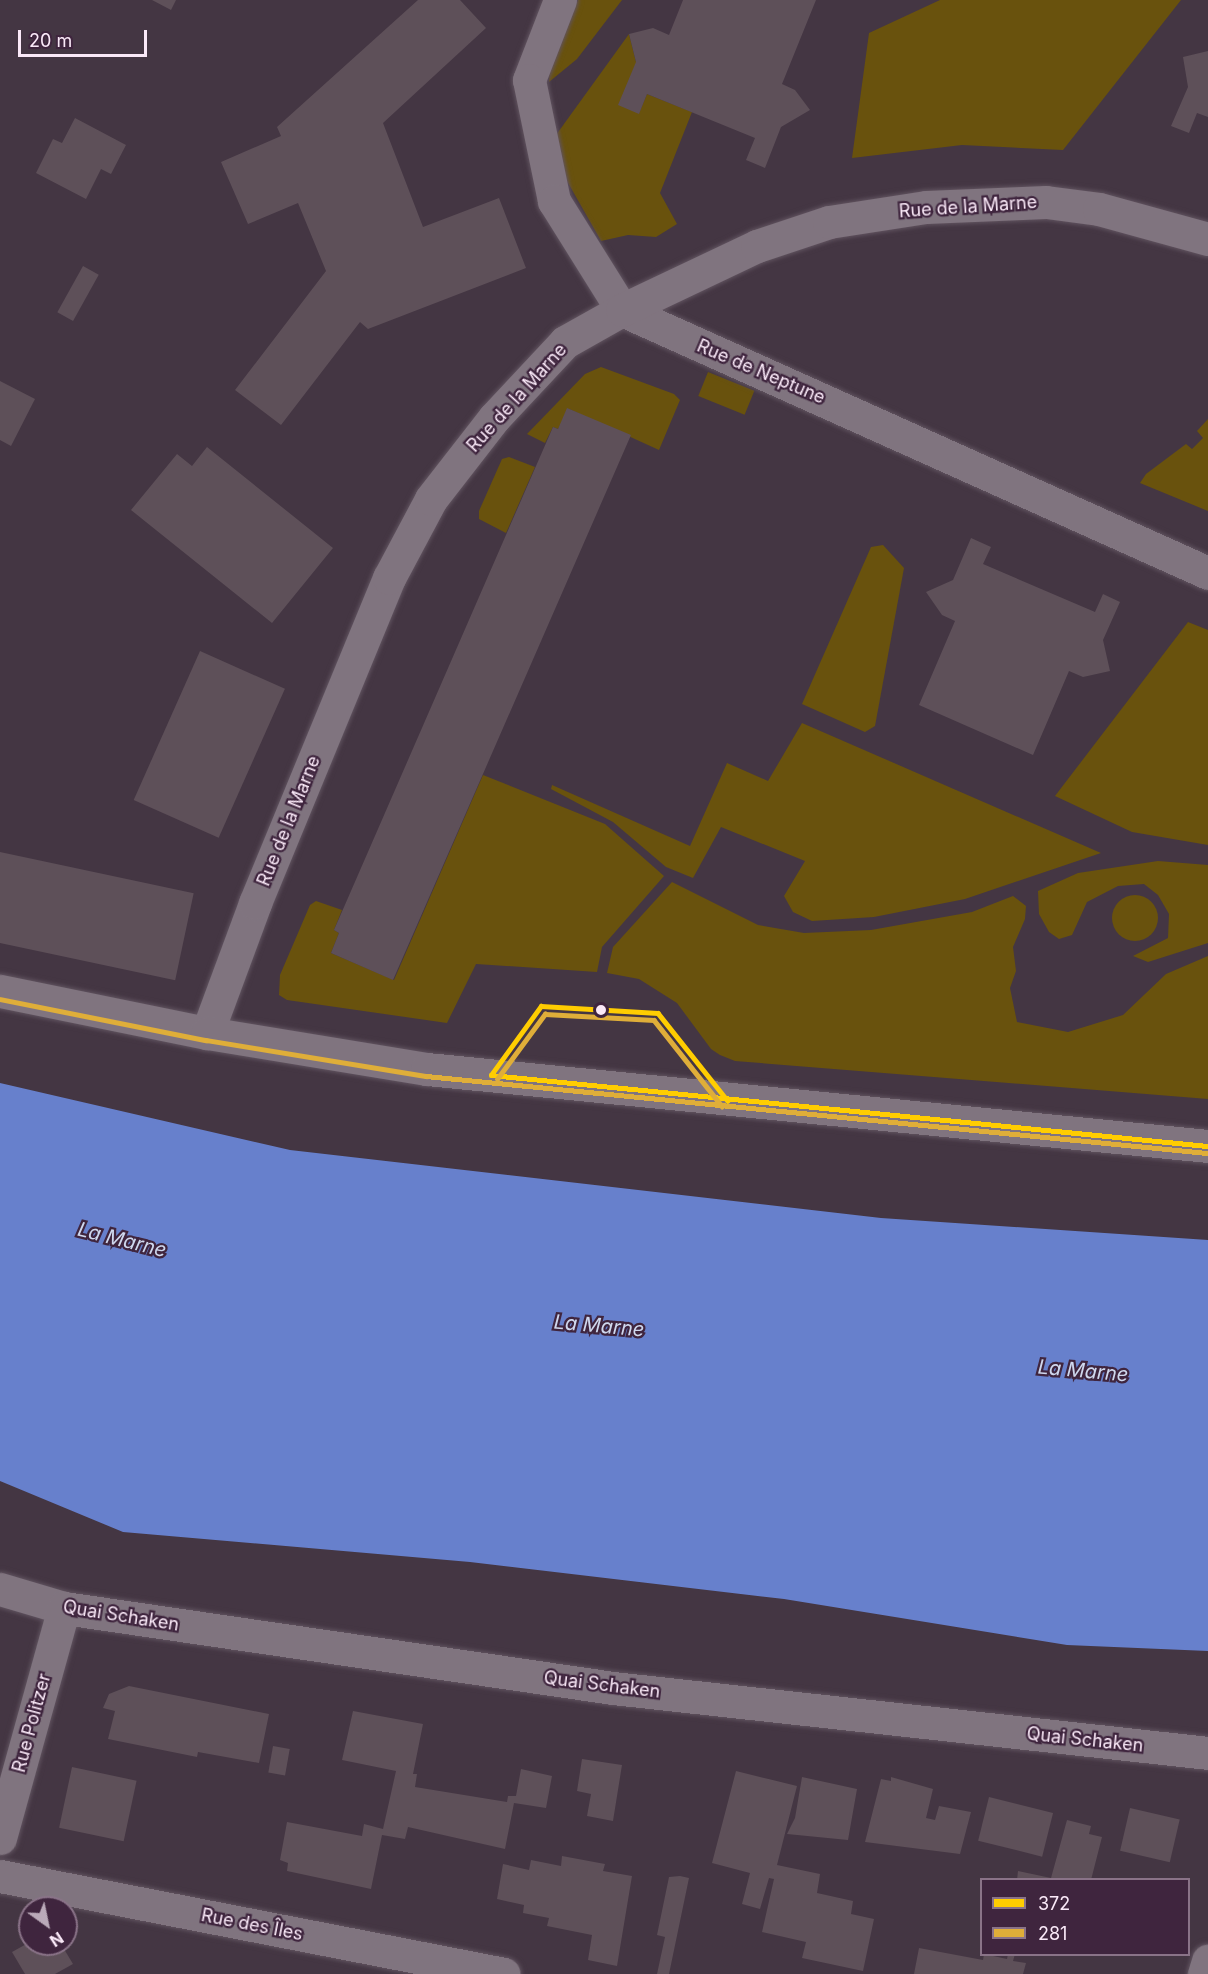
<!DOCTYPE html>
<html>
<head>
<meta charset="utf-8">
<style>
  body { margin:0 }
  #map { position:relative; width:1208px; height:1974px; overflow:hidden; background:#443643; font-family:Inter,sans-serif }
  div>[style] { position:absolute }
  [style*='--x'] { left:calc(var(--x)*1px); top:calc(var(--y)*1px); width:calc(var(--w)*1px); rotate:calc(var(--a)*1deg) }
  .green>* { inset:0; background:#69520d; transform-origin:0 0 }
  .round { border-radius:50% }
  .water>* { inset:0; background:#6780cc }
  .building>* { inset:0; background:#5e5059; transform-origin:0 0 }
  .roads { filter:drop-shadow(0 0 2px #60535f) drop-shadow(0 0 2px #60535f) }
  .minor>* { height:33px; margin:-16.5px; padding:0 16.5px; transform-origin:16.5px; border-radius:16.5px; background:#80747f }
  .tertiary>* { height:33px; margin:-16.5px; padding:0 16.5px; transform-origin:16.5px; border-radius:16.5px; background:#80747f }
  .bus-1>* { height:4.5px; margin:-2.25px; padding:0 2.25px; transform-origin:2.25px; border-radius:2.25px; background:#ffcd01 }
  .bus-2>* { height:4.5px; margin:-2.25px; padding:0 2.25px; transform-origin:2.25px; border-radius:2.25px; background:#dfae39 }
  .dots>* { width:16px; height:16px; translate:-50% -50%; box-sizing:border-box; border:3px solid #3f253e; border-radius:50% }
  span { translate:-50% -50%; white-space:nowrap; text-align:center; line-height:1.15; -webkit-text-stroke:4.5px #3f253e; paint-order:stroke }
  .street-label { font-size:18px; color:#fae9f8 }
  .water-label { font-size:20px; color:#cfd8ee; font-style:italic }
  .legend { position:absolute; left:980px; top:1878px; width:210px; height:78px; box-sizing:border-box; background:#3f253e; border:2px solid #8a7388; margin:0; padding:8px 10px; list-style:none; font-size:18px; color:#fae9f8 }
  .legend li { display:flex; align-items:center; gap:12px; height:30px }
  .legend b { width:30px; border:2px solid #8a7388 }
  .north { position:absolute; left:18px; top:1896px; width:60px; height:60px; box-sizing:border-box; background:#3f253e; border:2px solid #8a7388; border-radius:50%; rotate:147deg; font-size:16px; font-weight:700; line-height:24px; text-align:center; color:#fae9f8 }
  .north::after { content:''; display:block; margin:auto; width:21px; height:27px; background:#baaab9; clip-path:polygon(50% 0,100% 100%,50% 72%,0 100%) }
  .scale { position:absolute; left:18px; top:30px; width:129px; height:27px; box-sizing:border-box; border:3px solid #fae9f8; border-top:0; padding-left:8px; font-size:18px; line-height:21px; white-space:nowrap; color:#fae9f8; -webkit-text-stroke:4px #3f253e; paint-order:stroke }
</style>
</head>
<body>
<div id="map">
  <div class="green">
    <i style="clip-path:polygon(578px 0,622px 0,577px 59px,549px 82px,550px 66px)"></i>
    <i style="clip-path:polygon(940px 0,1181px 0,1063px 150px,962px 145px,852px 158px,869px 33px)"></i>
    <i style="clip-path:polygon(629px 34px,636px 62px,639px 113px,647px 94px,692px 112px,660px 193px,677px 224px,656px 237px,628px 235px,601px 241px,567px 181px,556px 135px)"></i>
    <i style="clip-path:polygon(601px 367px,674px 394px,680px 400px,659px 450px,569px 409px,558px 429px,553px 427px,545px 443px,527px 434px,585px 374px)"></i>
    <i style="left:708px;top:372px;width:50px;height:26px;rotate:22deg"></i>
    <i style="clip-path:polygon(1208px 419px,1208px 511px,1140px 483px,1146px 474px,1186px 444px,1192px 449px,1203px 438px,1197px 431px)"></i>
    <i style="clip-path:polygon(509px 457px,535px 467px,506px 533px,479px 519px,479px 511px,502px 459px)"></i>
    <i style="clip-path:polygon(883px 545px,904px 568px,875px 726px,865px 732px,802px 704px,871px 547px)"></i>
    <i style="clip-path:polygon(1188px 622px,1208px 630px,1208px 845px,1132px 832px,1055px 796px)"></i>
    <i style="clip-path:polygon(802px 723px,1101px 853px,965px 899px,874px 917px,812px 921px,793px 912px,784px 896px,805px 861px,721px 827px,693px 878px,666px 867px,613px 822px,551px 789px,552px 785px,690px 846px,727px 763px,768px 781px)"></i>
    <i style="clip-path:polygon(483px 775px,605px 824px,664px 876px,602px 947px,597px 972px,476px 964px,447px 1023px,287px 1000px,279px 995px,280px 975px,310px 905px,316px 901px,342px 910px,334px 930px,339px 933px,331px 953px,394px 980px)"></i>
    <i style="clip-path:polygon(1158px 861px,1208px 865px,1208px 943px,1148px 962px,1133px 956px,1168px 938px,1169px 914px,1158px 895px,1144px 884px,1118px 886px,1087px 902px,1072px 935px,1059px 939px,1049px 932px,1039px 914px,1038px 891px,1078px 873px)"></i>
    <i style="clip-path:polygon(672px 882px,758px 925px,804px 933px,871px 930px,972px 912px,1013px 896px,1026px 906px,1025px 919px,1013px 947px,1016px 971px,1010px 988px,1017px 1022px,1068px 1032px,1123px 1015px,1166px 974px,1208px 956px,1208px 1099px,735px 1061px,720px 1055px,711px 1049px,677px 1003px,639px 979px,607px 973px,613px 947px)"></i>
    <i class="round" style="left:1112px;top:895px;width:46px;height:46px"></i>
  </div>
  <div class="water">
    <i style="clip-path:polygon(0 1083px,290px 1150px,881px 1218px,1208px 1240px,1208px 1651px,1067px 1645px,784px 1599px,470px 1562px,123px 1532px,0 1481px)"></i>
  </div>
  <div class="building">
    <i style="clip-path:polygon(152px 0,176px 0,171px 10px)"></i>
    <i style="clip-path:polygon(418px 0,460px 0,486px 28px,383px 123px,423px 227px,499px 198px,526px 268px,368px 329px,360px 322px,281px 425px,235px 390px,326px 271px,298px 203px,248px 224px,221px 162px,281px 136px,277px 127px)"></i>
    <i style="clip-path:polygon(683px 0,816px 0,782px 84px,795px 90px,810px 110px,781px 127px,765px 168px,746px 160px,755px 138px,647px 94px,639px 114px,618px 105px,636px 62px,629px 34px,653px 28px,669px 35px)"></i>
    <i style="clip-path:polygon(1208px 51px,1208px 117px,1197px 113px,1189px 133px,1171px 126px,1188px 87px,1183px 57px)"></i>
    <i style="clip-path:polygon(75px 118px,126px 145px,111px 174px,101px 169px,86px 199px,36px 173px,53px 139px,62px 143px)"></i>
    <i style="left:83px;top:266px;width:18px;height:53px;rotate:29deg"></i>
    <i style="clip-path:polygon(0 381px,35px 399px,11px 446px,0 440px)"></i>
    <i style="clip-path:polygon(567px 408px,631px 435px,393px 980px,331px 953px,339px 933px,334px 930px,553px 427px,558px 429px)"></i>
    <i style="clip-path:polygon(207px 447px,333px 548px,272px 623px,131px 510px,177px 454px,192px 466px)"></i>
    <i style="clip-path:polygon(971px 538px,991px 547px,983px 564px,1095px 612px,1103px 594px,1120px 602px,1103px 640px,1110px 671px,1083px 677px,1069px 671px,1033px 755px,919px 705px,955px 621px,942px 615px,926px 592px,953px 580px)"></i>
    <i style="left:200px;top:651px;width:93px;height:163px;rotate:24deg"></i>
    <i style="left:0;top:852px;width:198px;height:89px;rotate:12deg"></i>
    <i style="clip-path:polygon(129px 1686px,269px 1714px,259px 1763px,198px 1752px,197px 1757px,108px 1739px,115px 1711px,103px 1708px,109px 1694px)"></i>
    <i style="clip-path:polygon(353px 1711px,423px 1724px,413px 1774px,417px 1774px,415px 1787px,507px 1802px,508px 1796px,516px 1796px,521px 1769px,552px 1776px,546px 1808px,514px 1803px,505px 1849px,408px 1827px,405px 1839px,382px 1835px,371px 1889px,287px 1871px,288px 1863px,280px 1860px,287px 1822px,362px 1836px,364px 1824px,383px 1829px,396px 1771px,342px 1760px)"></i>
    <i style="left:273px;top:1746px;width:17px;height:27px;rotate:10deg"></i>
    <i style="clip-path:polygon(582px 1759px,622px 1765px,613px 1821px,587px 1816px,591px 1794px,577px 1791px)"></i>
    <i style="left:72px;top:1767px;width:66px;height:62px;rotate:12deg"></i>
    <i style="clip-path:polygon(736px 1771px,797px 1786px,777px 1865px,820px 1874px,817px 1893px,853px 1901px,851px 1914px,874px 1919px,863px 1971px,802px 1958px,806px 1942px,762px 1932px,774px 1879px,769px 1878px,760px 1909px,742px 1904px,750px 1873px,712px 1863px)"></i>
    <i style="clip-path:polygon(802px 1777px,857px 1789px,848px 1840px,787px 1834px,795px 1818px)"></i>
    <i style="clip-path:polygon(891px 1777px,933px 1789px,926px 1818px,935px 1820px,939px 1806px,971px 1812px,960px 1854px,865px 1842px,881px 1779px,891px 1781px)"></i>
    <i style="left:989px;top:1797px;width:66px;height:45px;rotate:14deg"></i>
    <i style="left:1130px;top:1808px;width:51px;height:44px;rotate:13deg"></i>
    <i style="clip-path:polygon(1067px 1820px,1091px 1826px,1089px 1834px,1102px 1837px,1091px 1880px,1017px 1880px,1018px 1871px,1051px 1878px)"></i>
    <i style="clip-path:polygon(562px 1856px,605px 1864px,603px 1871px,632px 1876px,617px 1966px,588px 1960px,592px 1935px,547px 1926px,549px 1918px,523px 1913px,524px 1905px,497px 1899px,503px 1864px,529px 1870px,531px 1860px,561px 1866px)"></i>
    <i style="clip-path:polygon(680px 1876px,689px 1878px,669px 1974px,657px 1974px,665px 1937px,657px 1935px,669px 1877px)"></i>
    <i style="clip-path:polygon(30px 1942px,61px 1944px,73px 1964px,55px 1974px,25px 1974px,12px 1952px)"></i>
    <i style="clip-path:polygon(919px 1948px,983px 1960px,984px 1954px,1007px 1959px,1008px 1954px,1015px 1954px,1013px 1961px,1026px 1963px,1023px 1974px,914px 1974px)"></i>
  </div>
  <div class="roads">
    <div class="minor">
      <i style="--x:560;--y:0;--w:86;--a:111.2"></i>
      <i style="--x:529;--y:80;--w:124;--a:78.3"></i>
      <i style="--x:554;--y:201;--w:128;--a:58"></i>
      <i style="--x:622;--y:310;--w:642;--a:24.17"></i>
      <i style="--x:207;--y:1033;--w:139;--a:-69.7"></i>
      <i style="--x:255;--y:903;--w:352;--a:-67.6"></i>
      <i style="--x:389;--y:578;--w:89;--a:-62"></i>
      <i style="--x:431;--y:499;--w:103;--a:-52.1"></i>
      <i style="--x:494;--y:418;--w:104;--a:-46.9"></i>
      <i style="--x:565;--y:342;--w:65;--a:-29.3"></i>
      <i style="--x:622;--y:310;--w:149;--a:-25.4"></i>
      <i style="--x:757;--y:246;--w:76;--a:-18.4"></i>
      <i style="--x:829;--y:222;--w:98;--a:-8.8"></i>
      <i style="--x:926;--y:207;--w:120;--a:-2.4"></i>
      <i style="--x:1046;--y:202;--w:53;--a:7.5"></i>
      <i style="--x:1099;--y:209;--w:113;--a:15.4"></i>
      <i style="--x:0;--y:1589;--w:67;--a:16.5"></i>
      <i style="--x:64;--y:1608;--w:555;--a:8.29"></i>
      <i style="--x:613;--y:1688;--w:599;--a:6.23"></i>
      <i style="--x:0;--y:1838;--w:239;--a:-74.5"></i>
      <i style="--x:0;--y:1876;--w:513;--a:11"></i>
      <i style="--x:1204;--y:1974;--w:14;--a:-73"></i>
    </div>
    <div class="tertiary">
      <i style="--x:0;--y:991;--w:211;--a:11.5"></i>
      <i style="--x:207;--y:1033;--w:223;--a:9.3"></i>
      <i style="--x:427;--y:1069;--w:785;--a:5.63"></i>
    </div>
  </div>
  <div class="bus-1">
    <i style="--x:491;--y:1075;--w:721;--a:5.66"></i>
    <i style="--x:491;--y:1075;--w:85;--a:-54.1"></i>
    <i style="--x:541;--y:1006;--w:117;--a:3.4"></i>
    <i style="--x:658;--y:1013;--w:112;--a:51.5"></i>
  </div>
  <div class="bus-2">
    <i style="--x:0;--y:999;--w:210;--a:11.3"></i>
    <i style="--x:206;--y:1040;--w:223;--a:9.3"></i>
    <i style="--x:426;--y:1076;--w:785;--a:5.63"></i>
    <i style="--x:497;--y:1079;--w:81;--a:-53.6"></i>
    <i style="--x:545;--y:1014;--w:109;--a:3.2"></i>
    <i style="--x:654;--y:1020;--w:110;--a:51.7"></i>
  </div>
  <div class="dots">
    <i style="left:601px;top:1010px;background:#fae9f8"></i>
  </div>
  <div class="street-label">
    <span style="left:968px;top:207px;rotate:-4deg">Rue de la Marne</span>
    <span style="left:761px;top:372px;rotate:23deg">Rue de Neptune</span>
    <span style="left:517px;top:398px;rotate:-48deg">Rue de la Marne</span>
    <span style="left:289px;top:821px;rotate:-68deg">Rue de la Marne</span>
    <span style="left:121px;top:1616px;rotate:9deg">Quai Schaken</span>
    <span style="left:602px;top:1685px;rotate:7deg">Quai Schaken</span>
    <span style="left:32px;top:1723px;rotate:-75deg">Rue Politzer</span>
    <span style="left:1085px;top:1740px;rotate:6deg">Quai Schaken</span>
    <span style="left:252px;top:1925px;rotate:11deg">Rue des Îles</span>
  </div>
  <div class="water-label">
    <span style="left:122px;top:1240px;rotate:14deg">La Marne</span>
    <span style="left:599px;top:1326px;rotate:5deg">La Marne</span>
    <span style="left:1083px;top:1371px;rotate:5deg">La Marne</span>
  </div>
  <ul class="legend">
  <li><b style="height:8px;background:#ffcd01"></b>372</li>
  <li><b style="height:8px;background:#dfae39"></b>281</li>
  </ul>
  <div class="north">N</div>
  <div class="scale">20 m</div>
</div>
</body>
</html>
